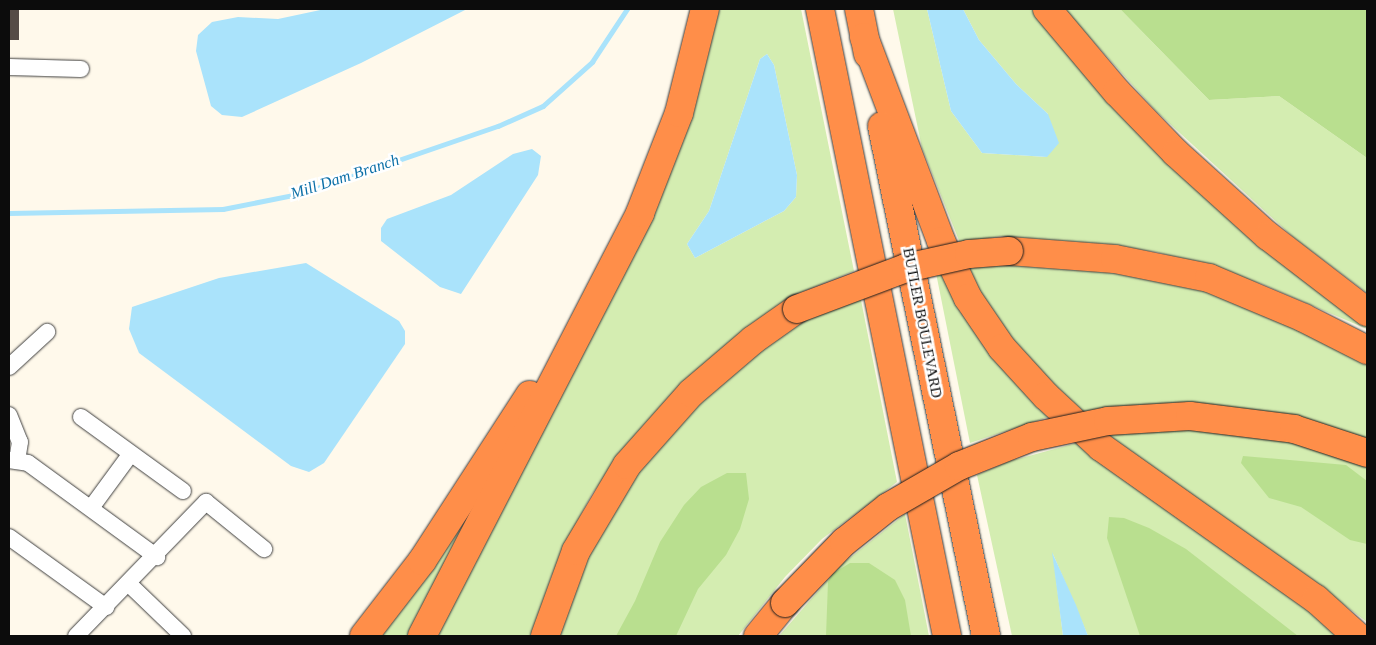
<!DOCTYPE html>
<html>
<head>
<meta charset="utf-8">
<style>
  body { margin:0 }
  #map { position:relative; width:1376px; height:645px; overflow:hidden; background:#fff9eb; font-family:"Times New Roman",serif }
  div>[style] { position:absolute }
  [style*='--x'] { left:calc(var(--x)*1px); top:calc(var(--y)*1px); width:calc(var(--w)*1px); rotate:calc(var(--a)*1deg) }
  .green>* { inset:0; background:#d4edb1 }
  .forest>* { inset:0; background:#b9df8f }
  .water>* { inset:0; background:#aae3fb }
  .stream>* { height:4.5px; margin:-2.25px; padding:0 2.25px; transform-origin:2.25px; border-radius:2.25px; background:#aae3fb }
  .building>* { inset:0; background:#554c47; transform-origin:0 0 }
  .roads { filter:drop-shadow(0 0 1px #3f3f3f) drop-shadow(0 0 1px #3f3f3f) }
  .street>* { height:16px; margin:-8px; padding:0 8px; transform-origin:8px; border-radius:8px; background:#fff }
  .highway>* { height:28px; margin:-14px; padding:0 14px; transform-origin:14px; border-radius:14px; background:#ff8e49 }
  .bridges { filter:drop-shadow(0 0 1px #1d1d1d) drop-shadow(0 0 1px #1d1d1d) }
  .highway-bridge>* { height:28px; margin:-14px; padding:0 14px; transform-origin:14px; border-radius:14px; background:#ff8e49 }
  span { translate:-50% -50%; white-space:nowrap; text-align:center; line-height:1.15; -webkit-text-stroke:5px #fff; paint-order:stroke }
  .street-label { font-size:15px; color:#0c0c0c }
  .water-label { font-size:16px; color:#0b6fa7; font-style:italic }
  .frame { position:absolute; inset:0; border:10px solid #0c0c0c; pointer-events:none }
</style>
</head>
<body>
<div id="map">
  <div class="green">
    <i style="clip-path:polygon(evenodd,716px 9px,801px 9px,854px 271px,791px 296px,756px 321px,674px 394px,641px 428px,592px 494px,579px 518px,551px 577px,533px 636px,434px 636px,490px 520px,716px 9px,767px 54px,774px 65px,797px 175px,796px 197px,784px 211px,695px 258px,687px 244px,709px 211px,760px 59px,767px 54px)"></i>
    <i style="clip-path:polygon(893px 9px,927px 9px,951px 111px,982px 153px,1047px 157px,1048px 114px,1016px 84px,979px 40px,963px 9px,1037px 9px,1367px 321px,1367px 329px,1262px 284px,1157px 252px,1001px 236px,960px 243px,922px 148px)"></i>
    <i style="clip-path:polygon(1064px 9px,1120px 9px,1209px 100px,1279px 96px,1367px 158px,1367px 293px,1293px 237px,1156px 111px)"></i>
    <i style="clip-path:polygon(1002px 263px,1108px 268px,1205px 290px,1324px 339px,1367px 363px,1367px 622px,1290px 564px,1128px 455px,1037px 376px,964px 269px)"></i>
    <i style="clip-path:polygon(948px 271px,1051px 416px,970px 443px,936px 273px)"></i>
    <i style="clip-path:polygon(860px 295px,897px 482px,822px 539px,785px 577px,738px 636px,558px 636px,578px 572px,623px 492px,678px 423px,743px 364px,801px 322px)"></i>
    <i style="clip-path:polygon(1084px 441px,1350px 636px,1088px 636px,1053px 554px,1063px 636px,1012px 636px,977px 475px,1010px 461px)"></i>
    <i style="clip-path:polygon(482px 490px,409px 636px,370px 636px)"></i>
    <i style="clip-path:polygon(905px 514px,929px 636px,779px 636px,841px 565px)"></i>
  </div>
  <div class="forest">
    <i style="clip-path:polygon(1120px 9px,1367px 9px,1367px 158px,1279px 96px,1209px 100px)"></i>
    <i style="clip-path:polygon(1243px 456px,1346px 465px,1367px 481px,1367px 544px,1350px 540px,1301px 507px,1269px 498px,1241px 463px)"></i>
    <i style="clip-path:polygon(727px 473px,746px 473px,749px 499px,740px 529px,726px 555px,698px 589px,676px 636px,616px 636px,635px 601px,660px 542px,684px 505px,701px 487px)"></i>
    <i style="clip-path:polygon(1109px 517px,1124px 518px,1149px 528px,1186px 549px,1298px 636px,1140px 636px,1107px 538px)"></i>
    <i style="clip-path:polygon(850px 563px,869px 563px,895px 580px,905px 600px,911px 636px,826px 636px,828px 582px,832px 574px)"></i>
  </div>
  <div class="water">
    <i style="clip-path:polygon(325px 9px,467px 9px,361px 63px,242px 117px,222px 115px,211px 106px,196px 51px,198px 35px,212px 22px,238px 17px,278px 19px)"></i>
    <i style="clip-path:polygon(927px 9px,963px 9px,979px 40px,1016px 84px,1048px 114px,1059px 143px,1047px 157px,982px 153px,951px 111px)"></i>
    <i style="clip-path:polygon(767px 54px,774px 65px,797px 175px,796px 197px,784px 211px,695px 258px,687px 244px,709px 211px,760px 59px)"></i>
    <i style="clip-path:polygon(532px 149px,541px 156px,538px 175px,461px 294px,440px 287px,381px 241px,381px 228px,387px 219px,451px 195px,513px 154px)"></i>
    <i style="clip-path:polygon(306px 263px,399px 321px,405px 331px,405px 344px,324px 463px,309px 472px,291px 466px,139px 353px,129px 329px,132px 307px,219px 278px)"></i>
    <i style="clip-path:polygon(1052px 552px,1076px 605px,1088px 636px,1063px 636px)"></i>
  </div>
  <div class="stream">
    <i style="--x:9;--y:213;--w:214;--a:-1.1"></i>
    <i style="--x:223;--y:209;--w:82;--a:-11.3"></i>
    <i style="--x:303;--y:193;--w:206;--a:-19"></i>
    <i style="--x:498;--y:126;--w:49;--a:-24"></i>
    <i style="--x:543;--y:106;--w:66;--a:-41.9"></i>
    <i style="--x:592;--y:62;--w:64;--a:-56.6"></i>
  </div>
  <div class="building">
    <i style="left:9px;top:9px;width:10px;height:31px"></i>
  </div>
  <div class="roads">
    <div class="street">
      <i style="--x:9;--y:67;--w:72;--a:1.6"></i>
      <i style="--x:9;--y:367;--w:52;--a:-42.6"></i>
      <i style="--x:9;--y:415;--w:29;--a:68"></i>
      <i style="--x:20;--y:442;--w:19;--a:99"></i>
      <i style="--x:81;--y:417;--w:126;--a:36"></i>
      <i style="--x:9;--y:460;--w:19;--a:9"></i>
      <i style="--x:28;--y:463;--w:160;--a:36.1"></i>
      <i style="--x:91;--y:508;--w:66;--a:-53.7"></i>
      <i style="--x:9;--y:537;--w:120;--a:35.8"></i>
      <i style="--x:129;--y:584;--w:75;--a:43.9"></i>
      <i style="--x:76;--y:636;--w:187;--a:-45.9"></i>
      <i style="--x:206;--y:502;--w:75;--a:39"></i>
    </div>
    <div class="highway">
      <i style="--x:820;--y:9;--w:640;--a:78.55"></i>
      <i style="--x:859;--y:9;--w:46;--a:78.7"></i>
      <i style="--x:1047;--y:9;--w:109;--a:49.9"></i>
      <i style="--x:1117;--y:92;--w:85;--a:46"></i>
      <i style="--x:1176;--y:153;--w:124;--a:42.1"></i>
      <i style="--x:1268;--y:236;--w:125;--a:37.5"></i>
      <i style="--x:864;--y:37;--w:218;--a:69.3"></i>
      <i style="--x:941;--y:241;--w:63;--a:64.7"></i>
      <i style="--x:968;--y:298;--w:60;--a:55.8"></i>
      <i style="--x:1002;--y:348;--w:65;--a:47.5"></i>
      <i style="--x:1046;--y:396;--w:75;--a:42.8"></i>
      <i style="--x:1101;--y:447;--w:263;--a:35.3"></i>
      <i style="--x:1316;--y:599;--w:55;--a:42.1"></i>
      <i style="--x:882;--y:126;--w:520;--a:78.47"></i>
      <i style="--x:1009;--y:251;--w:106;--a:4.3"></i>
      <i style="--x:1115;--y:259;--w:96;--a:11.4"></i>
      <i style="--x:1209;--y:278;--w:103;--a:22.8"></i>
      <i style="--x:1304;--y:318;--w:71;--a:26.9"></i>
      <i style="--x:364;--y:636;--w:95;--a:-52.3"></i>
      <i style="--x:422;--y:561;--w:198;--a:-57"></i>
      <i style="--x:422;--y:636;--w:476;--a:-62.7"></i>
      <i style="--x:640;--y:213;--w:107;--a:-68.7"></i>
      <i style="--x:679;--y:113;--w:107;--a:-76"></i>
      <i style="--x:545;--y:636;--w:90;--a:-70"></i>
      <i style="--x:576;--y:551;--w:100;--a:-59.3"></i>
      <i style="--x:627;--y:465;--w:96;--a:-48.4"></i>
      <i style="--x:691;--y:393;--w:82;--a:-40.5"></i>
      <i style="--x:753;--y:340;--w:54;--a:-35.2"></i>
      <i style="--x:758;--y:636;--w:43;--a:-50.7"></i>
    </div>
  </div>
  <div class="bridges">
    <div class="highway-bridge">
      <i style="--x:797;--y:309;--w:116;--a:-20.6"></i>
      <i style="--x:906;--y:268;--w:65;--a:-12.5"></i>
      <i style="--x:969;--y:254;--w:40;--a:-4.3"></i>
      <i style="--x:785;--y:603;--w:85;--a:-46"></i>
      <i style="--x:844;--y:542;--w:56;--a:-38.5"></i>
      <i style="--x:888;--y:507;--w:82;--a:-30"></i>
      <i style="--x:959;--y:466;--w:79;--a:-21.7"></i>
      <i style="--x:1032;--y:437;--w:78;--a:-11.9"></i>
      <i style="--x:1108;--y:421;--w:82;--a:-3.5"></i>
      <i style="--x:1190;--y:416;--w:105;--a:7.1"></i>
      <i style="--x:1294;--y:429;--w:77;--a:18.2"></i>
    </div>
  </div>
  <div class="street-label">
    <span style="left:922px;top:323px;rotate:79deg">BUTLER BOULEVARD</span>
  </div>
  <div class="water-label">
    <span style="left:345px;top:177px;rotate:-18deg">Mill Dam Branch</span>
  </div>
  <div class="frame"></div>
</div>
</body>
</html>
